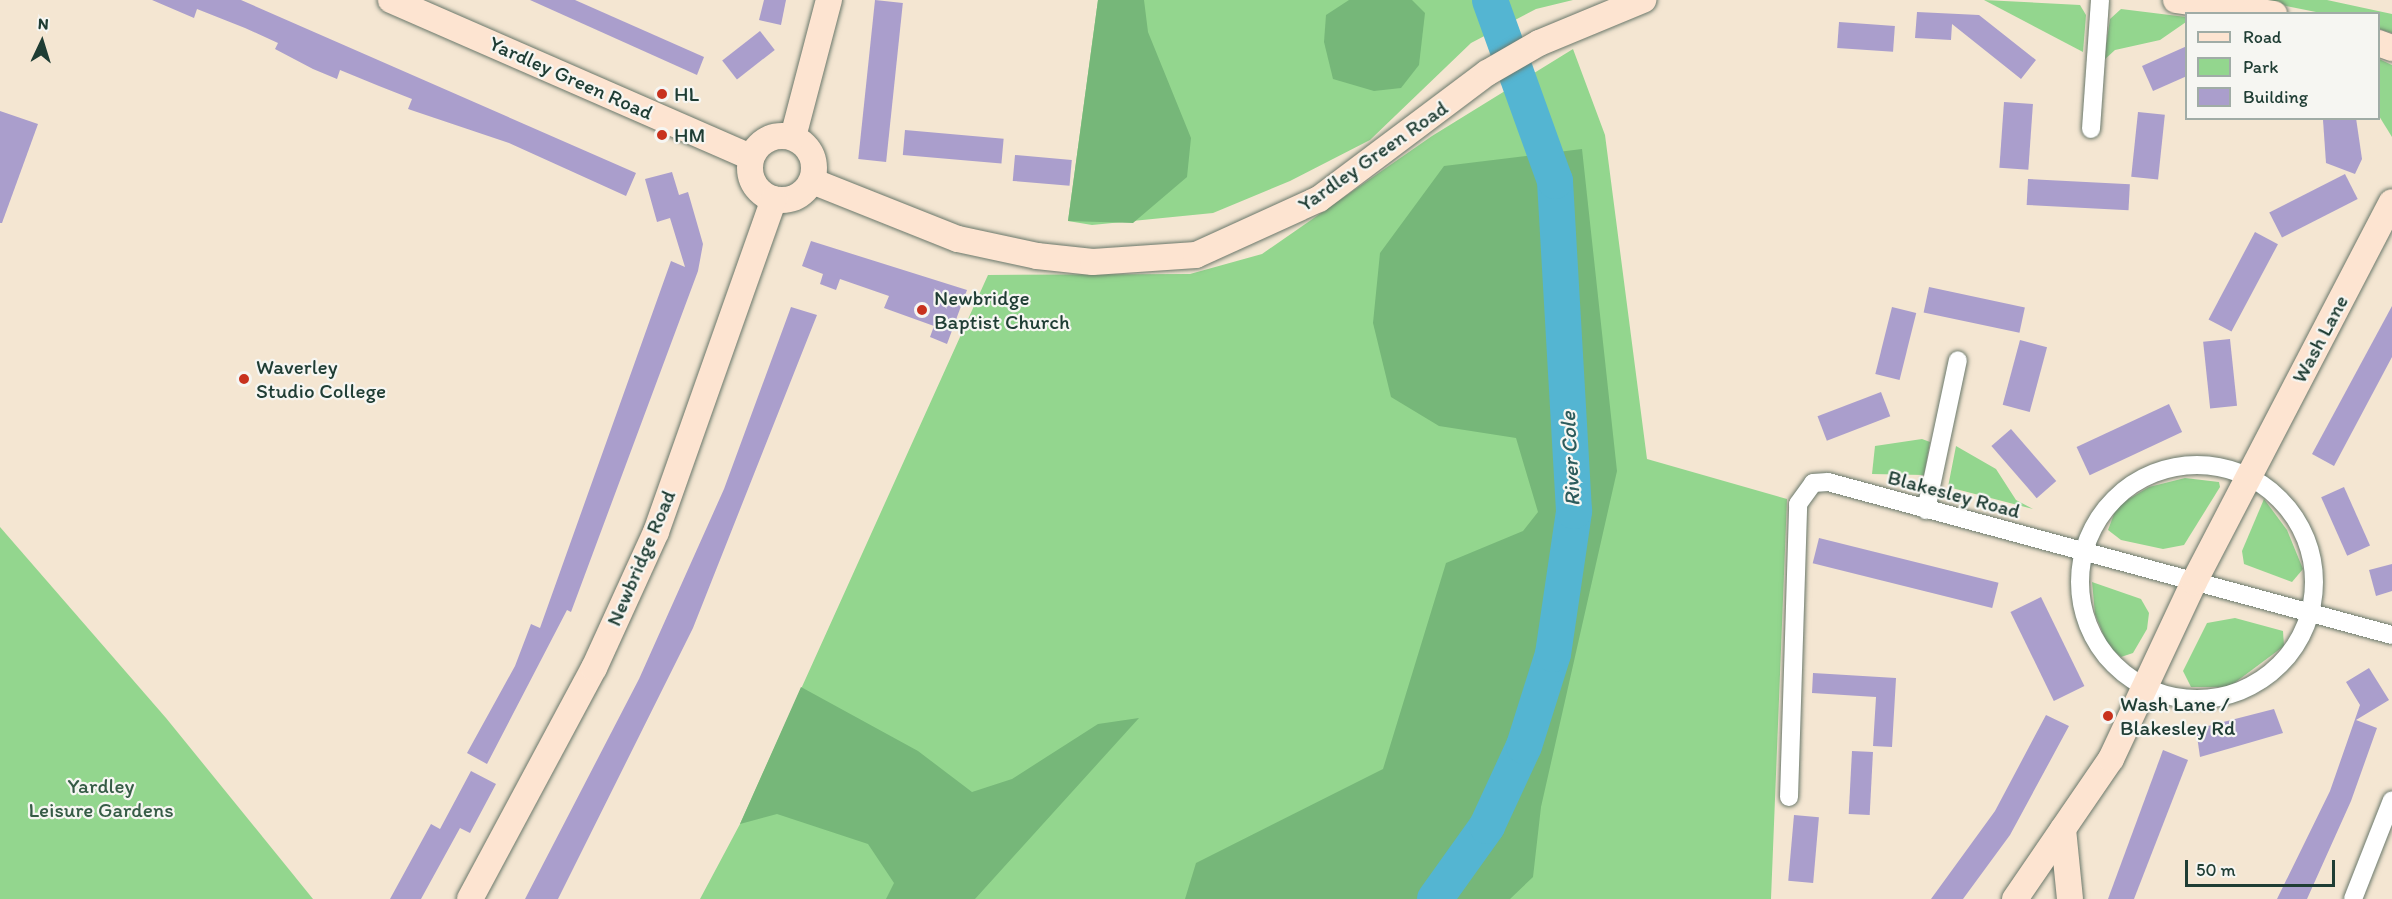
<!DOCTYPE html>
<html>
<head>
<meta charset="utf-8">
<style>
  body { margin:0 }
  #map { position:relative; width:2392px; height:899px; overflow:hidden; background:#f4e6d2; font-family:Itim,sans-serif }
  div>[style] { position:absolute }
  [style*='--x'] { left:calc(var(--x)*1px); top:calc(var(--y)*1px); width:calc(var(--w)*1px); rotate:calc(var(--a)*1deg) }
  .green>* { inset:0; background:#93d68e }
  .forest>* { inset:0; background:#76b779 }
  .river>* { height:36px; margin:-18px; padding:0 18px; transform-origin:18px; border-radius:18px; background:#54b5d2 }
  .building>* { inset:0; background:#aa9ecc; transform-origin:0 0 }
  .roads { filter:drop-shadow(0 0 2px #6a786b) drop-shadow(0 0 2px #6a786b) }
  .street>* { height:18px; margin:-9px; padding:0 9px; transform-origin:9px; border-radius:9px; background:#fff }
  .street>.ring { margin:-9px; padding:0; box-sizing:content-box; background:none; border:18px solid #fff; border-radius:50% }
  .secondary>* { height:26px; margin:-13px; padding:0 13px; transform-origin:13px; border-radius:13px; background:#fde4d1 }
  .secondary>.ring { margin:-13px; padding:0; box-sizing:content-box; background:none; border:26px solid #fde4d1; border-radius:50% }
  .dots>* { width:16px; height:16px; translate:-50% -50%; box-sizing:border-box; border:3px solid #f6f6f2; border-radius:50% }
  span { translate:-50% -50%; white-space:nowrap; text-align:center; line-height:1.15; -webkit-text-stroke:4.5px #f6f6f2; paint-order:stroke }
  .street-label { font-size:21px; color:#1f3d34 }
  .poi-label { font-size:21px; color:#1f3d34 }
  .left { translate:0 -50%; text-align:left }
  .park-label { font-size:21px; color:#365c46 }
  .water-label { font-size:22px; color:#2c5b5c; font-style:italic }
  .legend { position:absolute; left:2185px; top:12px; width:195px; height:108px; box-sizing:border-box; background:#f6f6f2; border:2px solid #a0aca6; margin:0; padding:8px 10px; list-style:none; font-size:18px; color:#1f3d34 }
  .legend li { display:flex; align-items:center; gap:12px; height:30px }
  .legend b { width:30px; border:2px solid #a0aca6 }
  .north { position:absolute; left:12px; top:12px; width:60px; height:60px; -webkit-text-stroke:4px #f6f6f2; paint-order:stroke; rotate:4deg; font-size:16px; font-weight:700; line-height:24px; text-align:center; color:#1f3d34 }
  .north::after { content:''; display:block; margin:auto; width:21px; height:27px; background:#1f3d34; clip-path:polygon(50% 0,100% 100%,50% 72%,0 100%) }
  .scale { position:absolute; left:2185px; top:860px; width:150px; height:27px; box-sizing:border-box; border:3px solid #1f3d34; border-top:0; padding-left:8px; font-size:18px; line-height:21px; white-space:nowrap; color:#1f3d34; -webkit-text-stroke:4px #f6f6f2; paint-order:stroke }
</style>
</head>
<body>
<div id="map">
  <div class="green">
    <i style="clip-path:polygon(1098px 0,1573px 0,1536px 9px,1471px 43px,1370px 140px,1290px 181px,1213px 213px,1092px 225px,1068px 221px)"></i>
    <i style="clip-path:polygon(1984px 0,2080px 5px,2086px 15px,2083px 52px)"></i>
    <i style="clip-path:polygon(2257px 0,2327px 0,2392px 14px,2392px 33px,2379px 29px,2378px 14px,2321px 13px)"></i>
    <i style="clip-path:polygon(2121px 9px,2186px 17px,2186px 22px,2160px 40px,2115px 50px,2104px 60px,2110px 19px)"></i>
    <i style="clip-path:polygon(1573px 49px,1605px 135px,1647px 459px,1787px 499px,1771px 899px,700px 899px,740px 824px,988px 275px,1190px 274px,1262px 254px,1432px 136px)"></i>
    <i style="clip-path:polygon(2379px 59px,2392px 65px,2392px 137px,2379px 116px)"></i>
    <i style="clip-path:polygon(1922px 439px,1930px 442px,1924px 475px,1872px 474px,1875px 446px)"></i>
    <i style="clip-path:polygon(1956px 446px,1996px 469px,2016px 500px,2033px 509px,1948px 487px)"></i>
    <i style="clip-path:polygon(2185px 478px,2219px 482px,2220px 487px,2184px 545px,2163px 549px,2121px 540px,2108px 530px,2117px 506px,2149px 487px)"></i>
    <i style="clip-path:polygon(2264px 499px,2287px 530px,2303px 569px,2292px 582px,2244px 564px,2242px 551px)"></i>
    <i style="clip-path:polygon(0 527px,166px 718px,313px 899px,0 899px)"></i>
    <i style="clip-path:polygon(2092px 582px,2141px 599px,2149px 613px,2147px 629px,2133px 653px,2121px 657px,2108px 646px,2095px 614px)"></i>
    <i style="clip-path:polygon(2235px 618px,2283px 631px,2284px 646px,2229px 687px,2191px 687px,2183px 671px,2207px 623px)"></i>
  </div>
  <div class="forest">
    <i style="clip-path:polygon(1098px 0,1144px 0,1148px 32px,1191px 138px,1187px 177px,1133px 223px,1068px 221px)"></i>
    <i style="clip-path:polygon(1349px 0,1412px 0,1425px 13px,1419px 65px,1401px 88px,1374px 91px,1333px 79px,1324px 42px,1326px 15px)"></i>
    <i style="clip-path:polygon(1582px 149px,1617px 471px,1541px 807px,1533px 877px,1510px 899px,1185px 899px,1196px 863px,1383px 769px,1446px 563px,1523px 531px,1538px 512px,1516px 438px,1439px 426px,1391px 397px,1373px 323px,1380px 253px,1444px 166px)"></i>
    <i style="clip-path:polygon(801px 687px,918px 751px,972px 792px,1012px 779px,1098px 724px,1139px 718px,975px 899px,886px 899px,894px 883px,868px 844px,777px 814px,740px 824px)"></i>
  </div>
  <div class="river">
    <i style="--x:1435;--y:899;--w:90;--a:-54.5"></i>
    <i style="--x:1487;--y:826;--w:88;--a:-65.2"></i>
    <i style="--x:1524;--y:746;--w:96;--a:-72.5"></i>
    <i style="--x:1553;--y:654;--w:145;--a:-81.6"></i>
    <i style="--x:1574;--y:511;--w:331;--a:-93.3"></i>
    <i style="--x:1555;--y:181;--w:192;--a:-109.8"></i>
  </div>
  <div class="building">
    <i style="clip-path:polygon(152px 0,241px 0,636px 173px,626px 196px,509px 143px,408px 109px,412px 99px,379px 86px,340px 70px,337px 79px,313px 69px,275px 49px,278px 43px,245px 28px,197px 9px,194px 18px)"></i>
    <i style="clip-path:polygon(530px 0,575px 0,704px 57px,697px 75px)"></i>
    <i style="clip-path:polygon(764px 0,786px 0,781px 25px,759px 20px)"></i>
    <i style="left:875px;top:0;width:28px;height:160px;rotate:6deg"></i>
    <i style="clip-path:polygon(1917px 12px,1979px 15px,2036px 60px,2021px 79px,1952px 24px,1951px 40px,1915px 38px)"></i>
    <i style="left:1839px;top:22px;width:56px;height:26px;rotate:4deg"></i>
    <i style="left:760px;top:31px;width:24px;height:48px;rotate:52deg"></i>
    <i style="clip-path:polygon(2187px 46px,2187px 76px,2153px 91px,2142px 66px)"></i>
    <i style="left:2004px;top:102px;width:29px;height:66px;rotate:4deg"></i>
    <i style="clip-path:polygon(0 111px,38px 124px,2px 223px,0 223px)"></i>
    <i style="left:2138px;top:112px;width:27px;height:65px;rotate:6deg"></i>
    <i style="clip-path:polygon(2356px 118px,2362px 159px,2355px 174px,2326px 163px,2323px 120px)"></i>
    <i style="left:905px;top:130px;width:99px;height:25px;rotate:5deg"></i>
    <i style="left:1015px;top:155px;width:57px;height:26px;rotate:5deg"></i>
    <i style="clip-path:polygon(672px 172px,679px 195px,688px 192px,703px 244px,698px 271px,571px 612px,567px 610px,487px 764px,467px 753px,515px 666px,531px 624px,540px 628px,671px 261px,685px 267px,670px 218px,657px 222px,645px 179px)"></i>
    <i style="left:2345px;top:174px;width:28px;height:85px;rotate:63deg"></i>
    <i style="left:2028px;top:179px;width:102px;height:26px;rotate:3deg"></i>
    <i style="left:2255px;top:232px;width:26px;height:99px;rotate:28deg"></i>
    <i style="clip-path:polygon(811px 241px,967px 290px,947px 344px,930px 337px,934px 326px,884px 308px,889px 296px,840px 279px,836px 290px,820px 284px,823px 274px,802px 266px)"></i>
    <i style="left:1929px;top:287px;width:98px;height:26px;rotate:12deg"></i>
    <i style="clip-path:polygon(2392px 306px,2392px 357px,2334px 466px,2312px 454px)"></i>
    <i style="clip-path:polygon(791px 307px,817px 315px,693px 628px,558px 899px,525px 899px,639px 679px,724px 489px)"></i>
    <i style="left:1892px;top:307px;width:25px;height:69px;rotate:14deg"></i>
    <i style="left:2230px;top:339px;width:67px;height:27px;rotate:84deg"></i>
    <i style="left:2020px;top:340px;width:28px;height:67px;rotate:15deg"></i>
    <i style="left:1881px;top:392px;width:26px;height:68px;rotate:69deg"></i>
    <i style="left:2169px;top:404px;width:31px;height:102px;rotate:65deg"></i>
    <i style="left:2011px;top:429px;width:69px;height:26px;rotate:49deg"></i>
    <i style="left:2344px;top:487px;width:64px;height:25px;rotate:66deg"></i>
    <i style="left:1819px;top:538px;width:185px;height:26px;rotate:14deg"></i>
    <i style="clip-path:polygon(2392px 564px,2392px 591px,2376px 596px,2369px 570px)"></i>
    <i style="left:2041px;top:597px;width:99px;height:34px;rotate:64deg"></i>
    <i style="clip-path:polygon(2369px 668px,2389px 700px,2356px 720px,2377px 728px,2351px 801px,2307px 899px,2277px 899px,2330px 791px,2360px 705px,2346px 682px)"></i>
    <i style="clip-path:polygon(1813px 673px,1896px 678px,1892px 747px,1873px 746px,1876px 697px,1812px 693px)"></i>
    <i style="clip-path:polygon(2274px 709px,2283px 733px,2200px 757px,2196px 729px)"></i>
    <i style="clip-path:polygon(2046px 715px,2069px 726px,2010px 835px,1963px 899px,1931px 899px,1995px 811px)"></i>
    <i style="clip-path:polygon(2163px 750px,2188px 760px,2134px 899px,2108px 899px)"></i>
    <i style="left:1852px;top:751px;width:21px;height:63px;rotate:3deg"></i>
    <i style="clip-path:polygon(471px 771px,496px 784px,470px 833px,460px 828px,421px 899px,390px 899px,431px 824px,440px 829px)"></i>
    <i style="left:1794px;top:815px;width:25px;height:66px;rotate:5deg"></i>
  </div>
  <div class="roads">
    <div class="street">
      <i style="--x:2091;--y:129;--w:129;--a:-86"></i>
      <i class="ring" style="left:2080px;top:465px;width:216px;height:216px"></i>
      <i style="--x:1926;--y:510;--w:153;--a:-78"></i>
      <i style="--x:1789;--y:797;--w:293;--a:-88.2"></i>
      <i style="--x:1798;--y:504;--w:26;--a:-54"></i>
      <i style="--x:1813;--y:483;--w:15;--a:-4"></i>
      <i style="--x:1828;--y:482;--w:584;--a:15.18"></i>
      <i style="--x:2353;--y:899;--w:106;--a:-68.5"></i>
    </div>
    <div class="secondary">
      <i style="--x:391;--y:0;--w:392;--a:23.6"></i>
      <i style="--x:2176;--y:0;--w:99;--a:8.1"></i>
      <i style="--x:2378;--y:43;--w:15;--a:20"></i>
      <i class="ring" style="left:750px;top:136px;width:38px;height:38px"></i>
      <i style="--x:793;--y:137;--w:142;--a:-75.3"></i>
      <i style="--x:812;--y:181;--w:157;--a:21.7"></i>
      <i style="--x:958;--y:239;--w:81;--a:12.1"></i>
      <i style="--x:1037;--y:256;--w:56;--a:6.1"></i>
      <i style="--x:1093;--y:262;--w:103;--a:-3.9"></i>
      <i style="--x:1196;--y:255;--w:135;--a:-24.5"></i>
      <i style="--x:1319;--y:199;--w:210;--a:-36.9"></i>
      <i style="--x:1487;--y:73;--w:60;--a:-30"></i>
      <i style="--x:1539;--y:43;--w:113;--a:-22.5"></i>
      <i style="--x:2063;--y:829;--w:70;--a:84.3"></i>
      <i style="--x:470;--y:899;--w:262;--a:-61.8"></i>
      <i style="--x:594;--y:668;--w:149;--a:-65.5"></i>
      <i style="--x:656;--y:532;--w:353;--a:-70.5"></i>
      <i style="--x:2015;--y:899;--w:170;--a:-55.6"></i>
      <i style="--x:2111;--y:759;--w:195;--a:-64.9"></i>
      <i style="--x:2194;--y:582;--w:428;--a:-62.5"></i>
    </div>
  </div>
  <div class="dots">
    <i style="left:662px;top:94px;background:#c8321e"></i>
    <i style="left:662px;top:135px;background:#c8321e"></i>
    <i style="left:922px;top:310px;background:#c8321e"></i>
    <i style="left:244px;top:379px;background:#c8321e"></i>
    <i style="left:2108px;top:716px;background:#c8321e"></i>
  </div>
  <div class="street-label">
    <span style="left:571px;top:78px;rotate:24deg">Yardley Green Road</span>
    <span style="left:1373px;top:156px;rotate:-35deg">Yardley Green Road</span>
    <span style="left:2320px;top:339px;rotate:-62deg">Wash Lane</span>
    <span style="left:1954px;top:494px;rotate:15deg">Blakesley Road</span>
    <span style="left:641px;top:558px;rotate:-67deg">Newbridge Road</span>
  </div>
  <div class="poi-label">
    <span class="left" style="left:674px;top:94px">HL</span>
    <span class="left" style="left:674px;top:135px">HM</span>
    <span class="left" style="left:934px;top:310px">Newbridge<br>Baptist Church</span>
    <span class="left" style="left:256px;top:379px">Waverley<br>Studio College</span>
    <span class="left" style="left:2120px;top:716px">Wash Lane /<br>Blakesley Rd</span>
  </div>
  <div class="park-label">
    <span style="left:101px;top:798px">Yardley<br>Leisure Gardens</span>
  </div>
  <div class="water-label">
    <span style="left:1570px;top:459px;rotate:-93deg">River Cole</span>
  </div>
  <ul class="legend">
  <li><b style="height:8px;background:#fde4d1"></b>Road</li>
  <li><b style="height:16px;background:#93d68e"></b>Park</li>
  <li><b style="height:16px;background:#aa9ecc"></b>Building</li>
  </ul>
  <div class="north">N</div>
  <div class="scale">50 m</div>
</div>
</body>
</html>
